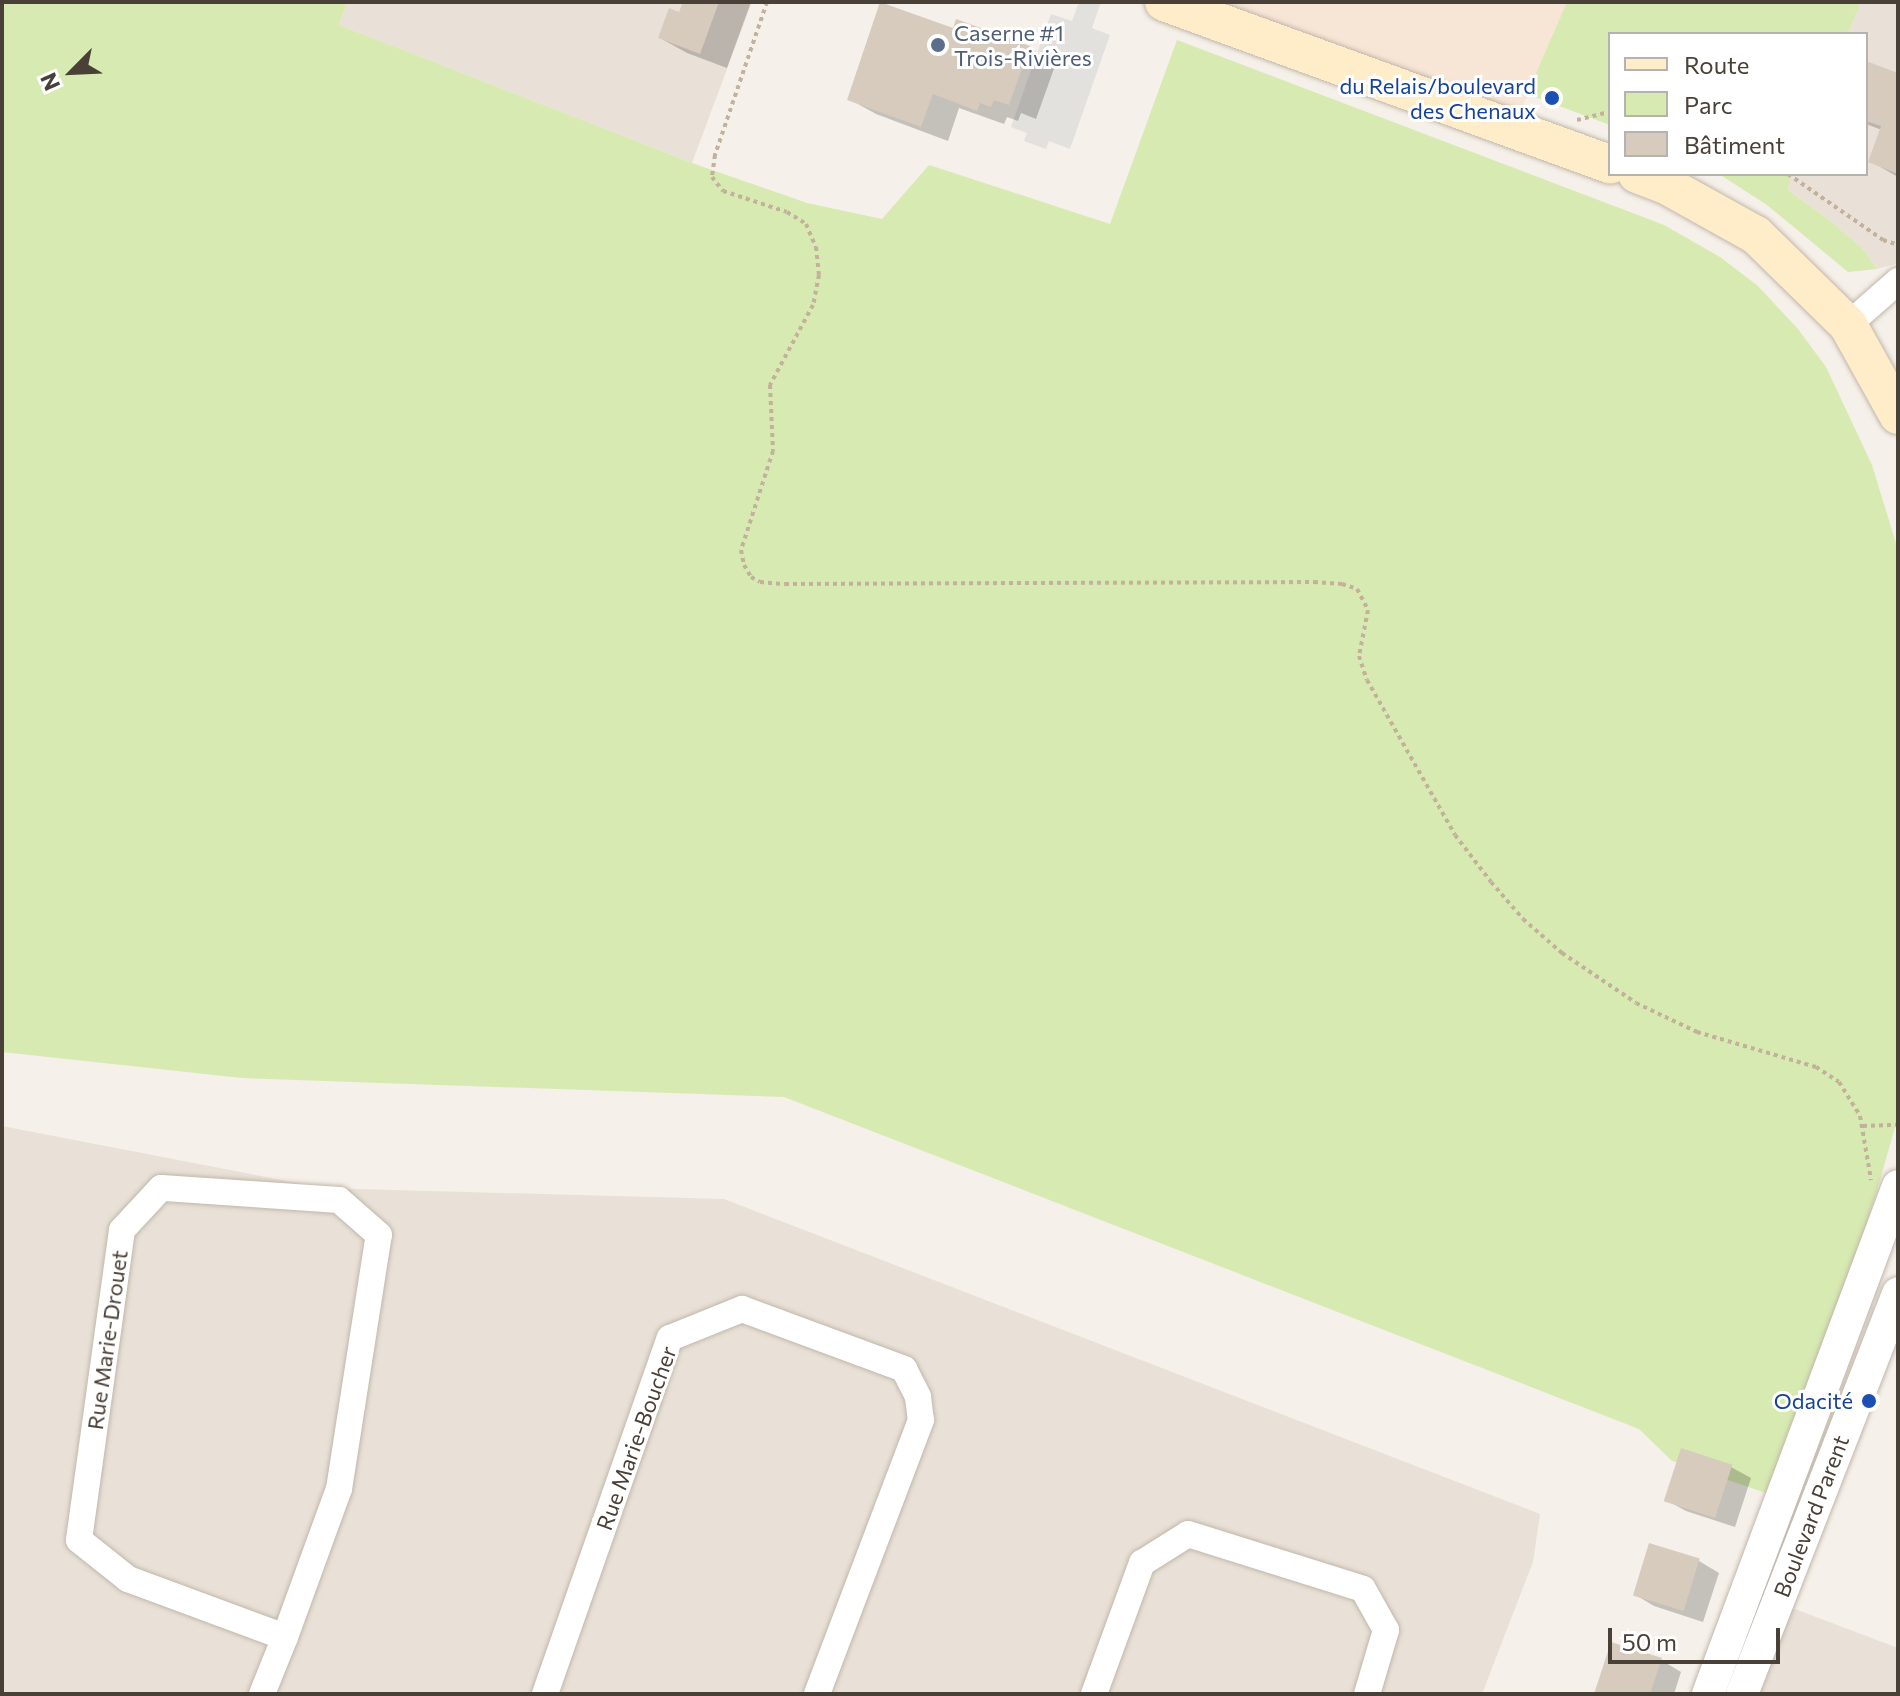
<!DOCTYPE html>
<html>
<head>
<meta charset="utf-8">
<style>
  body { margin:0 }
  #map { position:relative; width:1900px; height:1696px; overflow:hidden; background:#f5f0e9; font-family:Commissioner,sans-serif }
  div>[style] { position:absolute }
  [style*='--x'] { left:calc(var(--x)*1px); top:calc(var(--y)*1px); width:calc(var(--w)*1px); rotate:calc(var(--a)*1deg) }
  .residential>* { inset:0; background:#e9e1d7 }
  .commercial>* { inset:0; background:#f7e5d5 }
  .green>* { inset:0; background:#d7eab1 }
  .parking>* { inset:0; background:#e3e1de }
  .shadow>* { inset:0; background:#0003 }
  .building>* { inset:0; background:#d7cbbe; transform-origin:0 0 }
  .path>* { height:4px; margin-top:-2px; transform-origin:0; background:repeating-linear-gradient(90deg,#c3b19c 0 4px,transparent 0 8px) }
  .roads { filter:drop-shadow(0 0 2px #c1b7ab) drop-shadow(0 0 2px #c1b7ab) }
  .minor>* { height:26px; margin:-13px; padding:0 13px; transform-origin:13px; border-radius:13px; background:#fff }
  .tertiary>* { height:32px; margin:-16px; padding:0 16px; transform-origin:16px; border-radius:16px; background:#fff }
  .secondary>* { height:38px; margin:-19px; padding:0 19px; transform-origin:19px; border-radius:19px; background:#ffecc9 }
  .dots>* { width:22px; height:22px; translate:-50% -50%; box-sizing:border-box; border:4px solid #fff; border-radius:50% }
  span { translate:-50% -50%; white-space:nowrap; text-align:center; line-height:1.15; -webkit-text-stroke:6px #fff; paint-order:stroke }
  .service-label { font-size:22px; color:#4e5e75 }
  .left { translate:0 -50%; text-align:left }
  .transit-label { font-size:22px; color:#164399 }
  .right { translate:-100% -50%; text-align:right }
  .street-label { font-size:22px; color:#494037 }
  .frame { position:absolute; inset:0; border:4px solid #494037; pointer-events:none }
  .legend { position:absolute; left:1608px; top:32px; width:260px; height:144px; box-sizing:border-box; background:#fff; border:2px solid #b6b3af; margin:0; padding:10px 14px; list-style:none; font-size:24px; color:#494037 }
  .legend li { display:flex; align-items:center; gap:16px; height:40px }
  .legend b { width:40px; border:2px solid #b6b3af }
  .north { position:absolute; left:32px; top:32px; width:80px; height:80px; -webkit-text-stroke:6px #fff; paint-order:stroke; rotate:246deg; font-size:22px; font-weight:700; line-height:32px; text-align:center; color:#494037 }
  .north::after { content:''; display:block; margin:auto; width:28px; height:36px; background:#494037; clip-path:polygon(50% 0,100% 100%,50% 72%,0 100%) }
  .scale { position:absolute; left:1608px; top:1628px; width:172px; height:36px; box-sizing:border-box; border:4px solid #494037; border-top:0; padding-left:10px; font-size:24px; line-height:28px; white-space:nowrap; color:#494037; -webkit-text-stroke:6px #fff; paint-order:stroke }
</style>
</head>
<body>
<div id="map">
  <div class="residential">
    <i style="clip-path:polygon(347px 2px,752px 2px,692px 163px,339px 25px)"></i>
    <i style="clip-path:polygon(1861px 2px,1898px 2px,1898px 263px,1877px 269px,1864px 250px,1833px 223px,1786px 188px,1792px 174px,1866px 174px,1866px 34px,1848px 34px)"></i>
    <i style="clip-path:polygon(2px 1126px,323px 1188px,724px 1199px,1540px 1514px,1533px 1562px,1482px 1694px,2px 1694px)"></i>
    <i style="clip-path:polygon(1787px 1606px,1898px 1648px,1898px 1694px,1753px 1694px)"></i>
  </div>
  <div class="commercial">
    <i style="clip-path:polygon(1164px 2px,1567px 2px,1514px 127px)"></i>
  </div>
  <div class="green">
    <i style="clip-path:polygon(2px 2px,347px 2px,339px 25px,692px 163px,807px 203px,882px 219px,929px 165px,1110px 224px,1177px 40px,1664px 225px,1720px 257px,1758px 286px,1798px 329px,1826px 367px,1872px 465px,1898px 550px,1898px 1117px,1869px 1218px,1772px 1495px,1672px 1461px,1639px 1429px,784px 1097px,242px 1078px,2px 1052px)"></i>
    <i style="clip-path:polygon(1567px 2px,1861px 2px,1848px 34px,1610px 34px,1610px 125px,1527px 94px)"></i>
    <i style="clip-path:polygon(1719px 174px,1792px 174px,1787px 189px,1833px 223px,1864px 250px,1877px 269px,1848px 272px,1767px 205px)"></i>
  </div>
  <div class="parking">
    <i style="clip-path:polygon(1079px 2px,1101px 2px,1092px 28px,1110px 35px,1070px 149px,1049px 141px,1046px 149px,1024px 141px,1027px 133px,1011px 127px,1051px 14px,1072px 21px)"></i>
  </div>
  <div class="shadow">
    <i style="clip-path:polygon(685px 2px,751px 2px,727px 68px,687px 53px,660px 38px,681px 15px)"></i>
    <i style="clip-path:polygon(958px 21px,1029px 48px,1056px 63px,1036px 119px,1021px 113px,1018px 121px,1007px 117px,1004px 124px,959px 108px,948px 141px,876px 114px,849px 99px,955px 30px)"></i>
    <i style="clip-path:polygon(1866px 63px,1898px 76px,1898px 177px,1870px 161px,1882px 130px,1866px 124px)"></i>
    <i style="clip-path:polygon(1731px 1467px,1751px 1478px,1735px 1527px,1686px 1511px,1666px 1500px)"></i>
    <i style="clip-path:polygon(1650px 1545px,1699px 1561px,1719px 1573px,1703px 1622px,1654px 1606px,1634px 1594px)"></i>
    <i style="clip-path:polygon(1661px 1660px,1681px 1672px,1674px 1694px,1597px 1694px)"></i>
  </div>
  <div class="building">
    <i style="clip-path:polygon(683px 2px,719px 2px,700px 54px,658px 38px,669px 8px,679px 12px)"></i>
    <i style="clip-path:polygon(880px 2px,953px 28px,956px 19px,1030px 46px,1009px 105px,994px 100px,991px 107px,980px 103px,977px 111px,933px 94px,921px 127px,847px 100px)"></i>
    <i style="clip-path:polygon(1866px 61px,1898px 73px,1898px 174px,1868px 162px,1881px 126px,1866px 121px)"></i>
    <i style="left:1681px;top:1448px;width:54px;height:56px;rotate:18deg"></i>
    <i style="left:1649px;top:1543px;width:53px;height:55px;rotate:17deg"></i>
    <i style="clip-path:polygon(1611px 1642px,1662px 1658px,1650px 1694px,1594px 1694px)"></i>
  </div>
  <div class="path">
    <i style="--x:767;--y:2;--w:162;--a:108.8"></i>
    <i style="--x:715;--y:155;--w:22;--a:98"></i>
    <i style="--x:712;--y:177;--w:18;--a:52"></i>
    <i style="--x:723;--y:191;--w:67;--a:18.2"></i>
    <i style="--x:787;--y:212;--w:22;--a:32"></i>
    <i style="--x:806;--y:224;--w:25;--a:67"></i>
    <i style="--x:816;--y:247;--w:28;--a:84"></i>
    <i style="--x:819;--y:275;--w:31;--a:101"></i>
    <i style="--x:813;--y:305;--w:91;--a:118.3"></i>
    <i style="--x:770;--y:385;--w:66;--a:87.4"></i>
    <i style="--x:773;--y:451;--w:104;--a:107.9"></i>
    <i style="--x:741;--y:550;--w:15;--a:79"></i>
    <i style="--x:744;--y:565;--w:14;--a:60"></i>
    <i style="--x:751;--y:577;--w:10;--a:29"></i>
    <i style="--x:760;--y:582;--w:25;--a:5"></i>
    <i style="--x:785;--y:584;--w:529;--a:-0.22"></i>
    <i style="--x:1314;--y:582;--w:28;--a:4"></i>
    <i style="--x:1342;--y:584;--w:16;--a:18"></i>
    <i style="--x:1357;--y:589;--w:24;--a:62"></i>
    <i style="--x:1368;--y:610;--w:47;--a:101.1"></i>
    <i style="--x:1359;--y:656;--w:25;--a:72"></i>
    <i style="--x:1367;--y:680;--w:178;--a:60.4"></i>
    <i style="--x:1455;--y:835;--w:59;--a:52.5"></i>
    <i style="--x:1491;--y:882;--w:49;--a:49.1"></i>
    <i style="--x:1523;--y:919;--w:52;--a:41.1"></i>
    <i style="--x:1562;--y:953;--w:89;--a:34"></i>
    <i style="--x:1636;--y:1003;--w:68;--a:25.4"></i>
    <i style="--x:1697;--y:1032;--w:124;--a:16.4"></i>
    <i style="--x:1816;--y:1067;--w:27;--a:33"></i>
    <i style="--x:1839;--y:1082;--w:40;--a:58"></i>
    <i style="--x:1860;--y:1116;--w:65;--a:80.2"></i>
    <i style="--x:1577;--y:120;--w:34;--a:-14"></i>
    <i style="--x:1788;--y:174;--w:116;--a:34.8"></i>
    <i style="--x:1883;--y:240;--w:16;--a:18"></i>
    <i style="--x:1863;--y:1126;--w:35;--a:-2"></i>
  </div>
  <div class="roads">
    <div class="minor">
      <i style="--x:1848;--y:325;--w:67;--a:-41.3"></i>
      <i style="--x:262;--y:1694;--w:61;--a:-68"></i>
      <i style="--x:285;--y:1637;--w:158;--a:-70"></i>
      <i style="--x:339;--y:1489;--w:257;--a:-81.1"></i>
      <i style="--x:379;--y:1235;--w:53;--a:-138.8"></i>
      <i style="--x:339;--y:1200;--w:178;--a:-176.1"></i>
      <i style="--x:161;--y:1188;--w:57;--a:132.9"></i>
      <i style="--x:122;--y:1230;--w:313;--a:97.9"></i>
      <i style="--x:79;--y:1540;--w:63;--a:38.5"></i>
      <i style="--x:128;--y:1579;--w:167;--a:20.3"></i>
      <i style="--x:545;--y:1694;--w:377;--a:-70.7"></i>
      <i style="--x:670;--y:1338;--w:78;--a:-21.9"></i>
      <i style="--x:742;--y:1309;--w:173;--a:20.3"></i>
      <i style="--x:904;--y:1369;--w:31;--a:63"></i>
      <i style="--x:918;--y:1397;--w:23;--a:83"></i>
      <i style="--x:921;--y:1420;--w:293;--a:110.8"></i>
      <i style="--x:1094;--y:1694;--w:140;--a:-69.9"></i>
      <i style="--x:1142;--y:1563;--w:54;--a:-32.2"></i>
      <i style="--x:1188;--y:1534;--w:183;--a:17.4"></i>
      <i style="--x:1363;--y:1589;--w:47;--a:60.7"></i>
      <i style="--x:1386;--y:1630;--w:67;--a:106.5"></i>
    </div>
    <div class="tertiary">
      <i style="--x:1708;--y:1694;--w:542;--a:-69.49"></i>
      <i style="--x:1742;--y:1694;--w:430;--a:-68.7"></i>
    </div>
    <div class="secondary">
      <i style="--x:1164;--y:2;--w:475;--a:20"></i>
      <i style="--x:1637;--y:174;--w:31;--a:21"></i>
      <i style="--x:1666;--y:185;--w:103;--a:29.1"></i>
      <i style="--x:1756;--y:235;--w:129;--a:44.4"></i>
      <i style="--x:1848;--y:325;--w:103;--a:60.9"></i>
    </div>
  </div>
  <div class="dots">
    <i style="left:938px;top:45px;background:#5c6f8a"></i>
    <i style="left:1552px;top:98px;background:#1a4fb4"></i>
    <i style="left:1869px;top:1401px;background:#1a4fb4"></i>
  </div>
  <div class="service-label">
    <span class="left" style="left:954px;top:45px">Caserne #1<br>Trois-Rivières</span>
  </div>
  <div class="transit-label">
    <span class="right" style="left:1536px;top:98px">du Relais/boulevard<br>des Chenaux</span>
    <span class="right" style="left:1853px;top:1401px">Odacité</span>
  </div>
  <div class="street-label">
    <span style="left:107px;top:1340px;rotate:-82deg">Rue Marie-Drouet</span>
    <span style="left:636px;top:1438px;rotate:-70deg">Rue Marie-Boucher</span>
    <span style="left:1811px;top:1516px;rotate:-69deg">Boulevard Parent</span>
  </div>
  <div class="frame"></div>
  <ul class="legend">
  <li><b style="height:10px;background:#ffecc9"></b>Route</li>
  <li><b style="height:22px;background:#d7eab1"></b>Parc</li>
  <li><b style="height:22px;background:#d7cbbe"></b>Bâtiment</li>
  </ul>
  <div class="north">N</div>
  <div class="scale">50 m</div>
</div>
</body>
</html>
